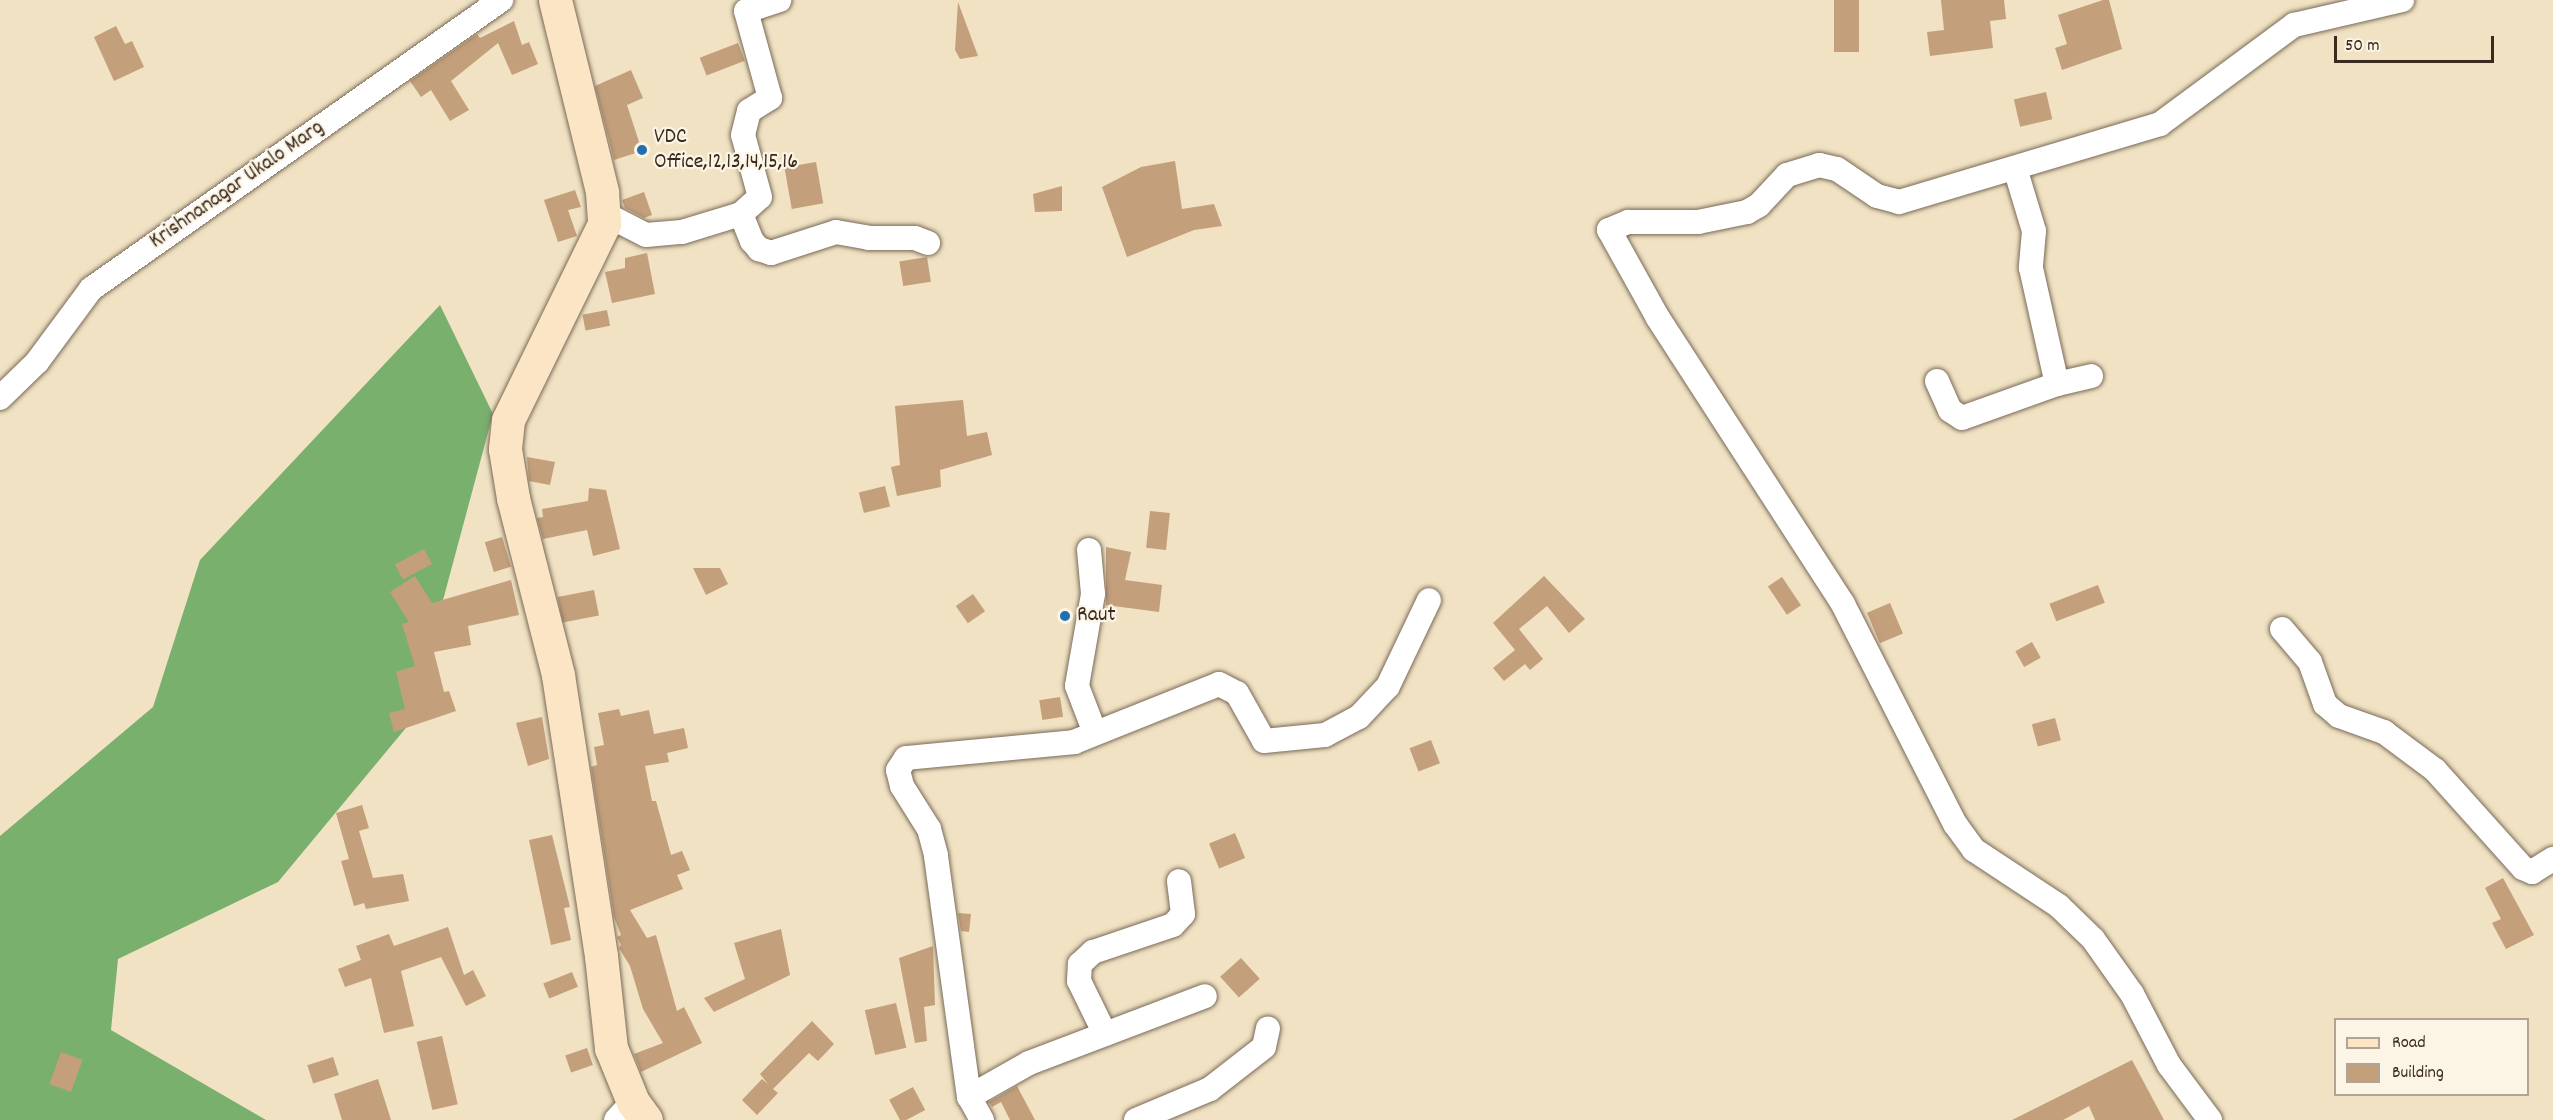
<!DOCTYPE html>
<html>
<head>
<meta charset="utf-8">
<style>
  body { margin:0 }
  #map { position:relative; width:2553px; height:1120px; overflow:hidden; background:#f0e2c3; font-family:Dekko,sans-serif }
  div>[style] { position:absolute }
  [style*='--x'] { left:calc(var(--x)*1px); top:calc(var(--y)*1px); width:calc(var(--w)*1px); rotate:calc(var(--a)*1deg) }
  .forest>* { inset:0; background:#79b06e }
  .building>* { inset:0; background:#c39f7b; transform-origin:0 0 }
  .roads { filter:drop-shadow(0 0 2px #7a6a58) drop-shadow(0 0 2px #7a6a58) }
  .street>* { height:24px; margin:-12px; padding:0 12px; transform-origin:12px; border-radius:12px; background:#fff }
  .secondary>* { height:33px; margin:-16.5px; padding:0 16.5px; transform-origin:16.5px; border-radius:16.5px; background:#fce5c4 }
  .dots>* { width:16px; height:16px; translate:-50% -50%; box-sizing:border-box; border:3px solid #fcf5e5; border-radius:50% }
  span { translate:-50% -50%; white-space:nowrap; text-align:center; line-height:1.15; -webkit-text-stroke:4.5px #fcf5e5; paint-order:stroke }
  .poi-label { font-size:22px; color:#3b2a1e }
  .left { translate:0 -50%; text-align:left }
  .street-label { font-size:22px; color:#3b2a1e }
  .legend { position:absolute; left:2334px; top:1018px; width:195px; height:78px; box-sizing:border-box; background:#fcf5e5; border:2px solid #afa495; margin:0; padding:8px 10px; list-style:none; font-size:18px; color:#3b2a1e }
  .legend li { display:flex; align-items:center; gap:12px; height:30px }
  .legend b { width:30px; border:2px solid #afa495 }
  .scale { position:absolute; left:2334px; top:36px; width:160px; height:27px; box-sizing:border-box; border:3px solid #3b2a1e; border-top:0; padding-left:8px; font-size:18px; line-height:21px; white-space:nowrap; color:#3b2a1e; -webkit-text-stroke:4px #fcf5e5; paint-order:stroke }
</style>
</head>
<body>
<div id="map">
  <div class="forest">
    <i style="clip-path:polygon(440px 305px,493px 414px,410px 723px,278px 882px,118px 959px,111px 1030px,266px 1120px,0 1120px,0 836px,153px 707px,200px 560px)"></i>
  </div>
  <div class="building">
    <i style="left:1834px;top:0;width:25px;height:52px"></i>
    <i style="clip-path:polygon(1941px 0,2004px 0,2006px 19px,1990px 21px,1993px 48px,1930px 56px,1927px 32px,1944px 30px)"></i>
    <i style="clip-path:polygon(2103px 0,2109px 0,2122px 49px,2062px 70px,2055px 48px,2067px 44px,2058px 15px)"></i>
    <i style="clip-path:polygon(958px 2px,978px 56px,960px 59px,955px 50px)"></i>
    <i style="clip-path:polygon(514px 21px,522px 45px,529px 42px,538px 64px,512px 75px,498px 43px,451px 81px,469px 110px,450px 121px,431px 90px,421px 97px,410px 81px,477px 34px,480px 38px)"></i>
    <i style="clip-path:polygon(116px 26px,125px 44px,132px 41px,144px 67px,114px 81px,94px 37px)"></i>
    <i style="left:738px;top:43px;width:19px;height:41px;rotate:69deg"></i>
    <i style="clip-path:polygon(631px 70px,643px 98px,627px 105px,642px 151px,614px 160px,595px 86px)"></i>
    <i style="left:2046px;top:92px;width:28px;height:33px;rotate:77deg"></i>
    <i style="clip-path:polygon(1175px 161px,1182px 209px,1214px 204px,1222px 226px,1194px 230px,1127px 257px,1102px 187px,1141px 167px)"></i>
    <i style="left:816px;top:162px;width:42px;height:32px;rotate:80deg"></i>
    <i style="clip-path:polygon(1062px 186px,1062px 211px,1035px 212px,1033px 194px)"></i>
    <i style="clip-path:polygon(575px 190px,581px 207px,568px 210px,577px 236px,558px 242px,544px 200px)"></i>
    <i style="clip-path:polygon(644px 192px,652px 215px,644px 218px,625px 208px,622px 200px)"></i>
    <i style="clip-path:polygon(647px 253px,655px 294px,612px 303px,605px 272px,625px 268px,625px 258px)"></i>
    <i style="left:927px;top:257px;width:25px;height:28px;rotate:81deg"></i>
    <i style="left:607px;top:310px;width:16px;height:25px;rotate:79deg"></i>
    <i style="clip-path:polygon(963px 400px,967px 436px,987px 432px,992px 455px,940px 470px,941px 487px,897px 496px,891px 467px,900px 465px,895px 406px)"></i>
    <i style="clip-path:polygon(527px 457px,555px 462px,550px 485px,529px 481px)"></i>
    <i style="left:885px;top:486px;width:21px;height:27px;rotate:76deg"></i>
    <i style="clip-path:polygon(589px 488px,606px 490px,620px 549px,593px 556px,587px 530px,543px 539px,537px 518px,543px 517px,542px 509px,588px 501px)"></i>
    <i style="left:1150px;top:511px;width:20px;height:37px;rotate:6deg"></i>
    <i style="left:502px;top:537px;width:31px;height:18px;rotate:73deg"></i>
    <i style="clip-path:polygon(1106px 547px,1131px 552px,1125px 580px,1162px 585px,1159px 612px,1106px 605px)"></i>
    <i style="left:424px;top:549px;width:17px;height:33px;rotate:62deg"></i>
    <i style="clip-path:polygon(693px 568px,720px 568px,728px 584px,706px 595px)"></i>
    <i style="clip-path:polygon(415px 576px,432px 603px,511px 580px,519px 615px,468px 626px,471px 645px,434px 652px,444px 692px,449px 691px,456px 711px,394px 732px,389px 713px,405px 709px,396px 672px,415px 666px,402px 624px,409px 622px,390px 592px)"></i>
    <i style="clip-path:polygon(1544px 576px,1585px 619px,1569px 633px,1547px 606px,1519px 629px,1543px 659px,1530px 670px,1525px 664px,1504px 681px,1493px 668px,1515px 650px,1493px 623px)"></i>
    <i style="left:1782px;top:577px;width:34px;height:17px;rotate:56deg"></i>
    <i style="left:2098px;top:585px;width:19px;height:52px;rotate:69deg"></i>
    <i style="left:594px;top:590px;width:26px;height:37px;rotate:79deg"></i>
    <i style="left:973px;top:594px;width:21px;height:21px;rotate:55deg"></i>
    <i style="left:1890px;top:603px;width:33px;height:25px;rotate:67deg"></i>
    <i style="left:2032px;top:642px;width:18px;height:19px;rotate:61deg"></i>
    <i style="left:1060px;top:697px;width:20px;height:21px;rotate:81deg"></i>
    <i style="clip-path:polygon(619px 709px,621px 716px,649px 710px,654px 734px,684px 728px,688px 748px,667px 753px,669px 762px,645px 766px,652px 801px,656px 801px,671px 855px,682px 851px,690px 870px,677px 875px,683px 889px,630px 910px,647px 938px,656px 935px,677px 1011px,684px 1007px,702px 1043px,641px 1072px,634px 1054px,663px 1043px,643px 1009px,630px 966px,619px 948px,621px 945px,617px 937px,621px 935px,614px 917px,591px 767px,597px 765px,594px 747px,604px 745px,598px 713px)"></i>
    <i style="clip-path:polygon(542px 717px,549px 759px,528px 766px,516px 723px)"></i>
    <i style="left:2055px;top:718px;width:23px;height:24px;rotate:75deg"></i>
    <i style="left:1431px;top:740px;width:25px;height:23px;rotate:69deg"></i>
    <i style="clip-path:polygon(362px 805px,369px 828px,359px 831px,373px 878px,403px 874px,409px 901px,366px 909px,364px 903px,354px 906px,341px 861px,349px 859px,336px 813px)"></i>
    <i style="left:1235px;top:833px;width:27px;height:28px;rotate:68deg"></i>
    <i style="clip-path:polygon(552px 835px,570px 907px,564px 908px,571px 940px,551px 945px,529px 840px)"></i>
    <i style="clip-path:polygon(2503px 878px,2534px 935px,2506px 949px,2492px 923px,2501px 919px,2485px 888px)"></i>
    <i style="clip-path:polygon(958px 913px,971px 914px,969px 932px,961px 931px)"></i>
    <i style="clip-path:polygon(448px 927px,464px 975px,473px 970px,486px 996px,466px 1006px,441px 957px,401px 971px,414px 1026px,384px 1033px,371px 978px,345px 987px,338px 969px,361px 960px,356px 946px,389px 934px,394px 946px)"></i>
    <i style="clip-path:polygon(781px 929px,790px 975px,714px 1012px,704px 998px,745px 979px,734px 943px)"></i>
    <i style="clip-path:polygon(933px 946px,935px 1005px,924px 1007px,927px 1041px,915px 1043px,899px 958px)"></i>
    <i style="left:1241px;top:958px;width:28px;height:28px;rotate:48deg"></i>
    <i style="left:572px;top:972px;width:16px;height:31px;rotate:68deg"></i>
    <i style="left:896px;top:1003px;width:46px;height:32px;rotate:77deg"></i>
    <i style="clip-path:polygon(812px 1021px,834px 1044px,818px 1061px,809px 1053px,773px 1089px,778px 1093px,757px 1115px,742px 1100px,762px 1079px,768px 1084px,760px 1074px)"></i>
    <i style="left:442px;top:1036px;width:70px;height:26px;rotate:77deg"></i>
    <i style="left:587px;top:1048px;width:18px;height:23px;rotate:71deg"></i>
    <i style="left:61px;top:1052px;width:23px;height:34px;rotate:20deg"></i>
    <i style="left:333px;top:1057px;width:19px;height:27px;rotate:72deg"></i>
    <i style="clip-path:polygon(2132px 1060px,2164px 1120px,2095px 1120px,2089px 1106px,2063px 1120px,2012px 1120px)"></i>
    <i style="clip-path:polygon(378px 1079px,391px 1120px,342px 1120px,334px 1094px)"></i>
    <i style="clip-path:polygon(1017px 1086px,1035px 1120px,1010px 1120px,1001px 1102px,992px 1107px,989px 1102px)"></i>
    <i style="left:913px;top:1087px;width:26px;height:27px;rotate:62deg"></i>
  </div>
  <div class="roads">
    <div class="street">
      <i style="--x:2015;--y:168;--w:66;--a:73.2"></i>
      <i style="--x:2034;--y:231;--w:37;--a:95"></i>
      <i style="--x:2031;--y:268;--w:119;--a:77.4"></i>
      <i style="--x:2057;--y:384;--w:35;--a:-13"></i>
      <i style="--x:603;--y:213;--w:48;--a:27.1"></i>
      <i style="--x:646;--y:235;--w:36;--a:-5"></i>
      <i style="--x:682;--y:232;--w:62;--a:-17"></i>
      <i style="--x:741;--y:214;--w:25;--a:-42"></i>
      <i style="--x:760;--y:197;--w:64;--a:-105.3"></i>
      <i style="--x:743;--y:135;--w:25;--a:-76"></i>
      <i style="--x:749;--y:111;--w:25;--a:-32"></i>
      <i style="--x:770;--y:98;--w:90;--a:-105.4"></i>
      <i style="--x:746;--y:11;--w:35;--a:-18"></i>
      <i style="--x:741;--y:214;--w:29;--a:68"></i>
      <i style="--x:752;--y:241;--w:11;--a:49"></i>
      <i style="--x:759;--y:249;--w:13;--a:18"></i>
      <i style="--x:771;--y:253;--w:68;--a:-17.9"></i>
      <i style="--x:836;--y:232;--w:34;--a:10"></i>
      <i style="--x:869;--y:238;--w:46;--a:0"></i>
      <i style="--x:915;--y:238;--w:14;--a:21"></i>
      <i style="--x:1937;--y:381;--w:32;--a:66"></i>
      <i style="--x:1950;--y:410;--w:14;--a:34"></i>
      <i style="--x:1962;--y:418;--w:101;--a:-19.7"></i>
      <i style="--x:0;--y:398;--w:52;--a:-44.2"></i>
      <i style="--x:37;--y:362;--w:91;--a:-53.5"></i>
      <i style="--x:91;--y:289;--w:502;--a:-35.18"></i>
      <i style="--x:1089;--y:550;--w:44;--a:84.8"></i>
      <i style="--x:1093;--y:594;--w:93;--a:99.9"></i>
      <i style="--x:1077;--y:686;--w:50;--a:69"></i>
      <i style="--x:2282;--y:629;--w:43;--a:49.7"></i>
      <i style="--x:2310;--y:662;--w:45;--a:70.3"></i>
      <i style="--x:2325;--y:704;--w:18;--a:41"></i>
      <i style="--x:2339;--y:716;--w:48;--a:19.6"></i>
      <i style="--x:2384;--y:732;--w:64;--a:36.7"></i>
      <i style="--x:2435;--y:770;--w:132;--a:48.1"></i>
      <i style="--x:2523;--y:868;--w:10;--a:24"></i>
      <i style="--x:2532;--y:872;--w:25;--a:-32"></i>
      <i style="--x:1105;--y:1034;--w:59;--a:-116.1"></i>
      <i style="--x:1079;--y:981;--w:17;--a:-87"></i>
      <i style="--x:1080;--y:964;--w:18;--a:-43"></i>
      <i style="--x:1093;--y:952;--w:84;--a:-18.6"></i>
      <i style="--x:1173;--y:925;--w:15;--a:-48"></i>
      <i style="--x:1183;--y:914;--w:33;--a:-97"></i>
      <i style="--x:969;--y:1097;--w:69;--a:-29.5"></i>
      <i style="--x:1029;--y:1063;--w:188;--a:-20.8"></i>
      <i style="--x:616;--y:1120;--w:25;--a:-47"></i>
      <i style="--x:982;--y:1120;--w:26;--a:-119"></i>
      <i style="--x:969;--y:1097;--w:244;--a:-97.8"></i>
      <i style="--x:936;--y:855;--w:27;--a:-105"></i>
      <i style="--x:929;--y:829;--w:51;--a:-122.1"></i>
      <i style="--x:902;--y:786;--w:16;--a:-104"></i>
      <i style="--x:898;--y:770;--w:14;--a:-56"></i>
      <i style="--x:906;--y:758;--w:169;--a:-5.4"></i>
      <i style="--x:1074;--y:742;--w:156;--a:-21.8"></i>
      <i style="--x:1219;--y:684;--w:20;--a:27"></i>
      <i style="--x:1237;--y:693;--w:55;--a:60.6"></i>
      <i style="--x:1264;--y:741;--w:61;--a:-5.6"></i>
      <i style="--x:1325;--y:735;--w:38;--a:-28"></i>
      <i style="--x:1359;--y:717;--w:42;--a:-46.9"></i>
      <i style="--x:1388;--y:686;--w:95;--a:-64.5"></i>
      <i style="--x:1136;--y:1120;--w:80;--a:-22.7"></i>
      <i style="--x:1210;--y:1089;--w:68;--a:-37.9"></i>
      <i style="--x:1264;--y:1047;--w:19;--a:-78"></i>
      <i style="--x:2210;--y:1120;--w:69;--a:-126.7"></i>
      <i style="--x:2169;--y:1065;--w:80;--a:-117.5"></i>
      <i style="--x:2132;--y:994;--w:67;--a:-125.3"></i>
      <i style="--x:2093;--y:939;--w:47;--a:-135.9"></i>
      <i style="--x:2059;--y:906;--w:102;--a:-146.6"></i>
      <i style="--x:1974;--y:850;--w:32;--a:-126"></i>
      <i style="--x:1955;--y:824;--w:247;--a:-117"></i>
      <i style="--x:1843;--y:604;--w:341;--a:-122.9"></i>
      <i style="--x:1658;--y:318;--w:101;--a:-119.1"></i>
      <i style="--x:1609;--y:230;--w:21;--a:-23"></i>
      <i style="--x:1628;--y:222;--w:70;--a:0"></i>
      <i style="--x:1698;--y:222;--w:50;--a:-11.5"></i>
      <i style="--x:1747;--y:212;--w:14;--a:-30"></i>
      <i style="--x:1759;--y:205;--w:41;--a:-47"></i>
      <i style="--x:1787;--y:175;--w:34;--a:-17"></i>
      <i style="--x:1819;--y:165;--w:18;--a:13"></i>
      <i style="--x:1837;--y:169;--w:48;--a:34"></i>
      <i style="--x:1877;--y:196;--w:23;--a:15"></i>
      <i style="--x:1899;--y:202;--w:272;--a:-16.6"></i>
      <i style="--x:2160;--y:124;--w:167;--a:-36.5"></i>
      <i style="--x:2294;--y:25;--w:111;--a:-13"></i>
    </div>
    <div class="secondary">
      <i style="--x:555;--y:0;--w:198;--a:76.2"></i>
      <i style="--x:602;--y:192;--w:32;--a:86"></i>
      <i style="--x:604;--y:224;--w:218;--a:116.1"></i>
      <i style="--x:508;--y:420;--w:29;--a:96"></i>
      <i style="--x:505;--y:449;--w:50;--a:80.7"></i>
      <i style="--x:513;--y:498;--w:183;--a:75.7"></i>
      <i style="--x:558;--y:675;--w:284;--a:81.3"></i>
      <i style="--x:601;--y:956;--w:93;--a:83.8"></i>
      <i style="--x:611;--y:1048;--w:58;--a:67.8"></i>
      <i style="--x:633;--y:1102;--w:22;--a:54"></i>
    </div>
  </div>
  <div class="dots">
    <i style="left:642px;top:150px;background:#1f6fb2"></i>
    <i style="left:1065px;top:616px;background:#1f6fb2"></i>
  </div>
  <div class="poi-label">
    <span class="left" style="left:654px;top:150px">VDC<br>Office,12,13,14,15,16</span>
    <span class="left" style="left:1077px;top:616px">Raut</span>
  </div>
  <div class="street-label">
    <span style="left:237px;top:185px;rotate:-35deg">Krishnanagar Ukalo Marg</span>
  </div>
  <ul class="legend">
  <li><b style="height:8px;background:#fce5c4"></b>Road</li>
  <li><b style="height:16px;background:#c39f7b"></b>Building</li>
  </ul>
  <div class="scale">50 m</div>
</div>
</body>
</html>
